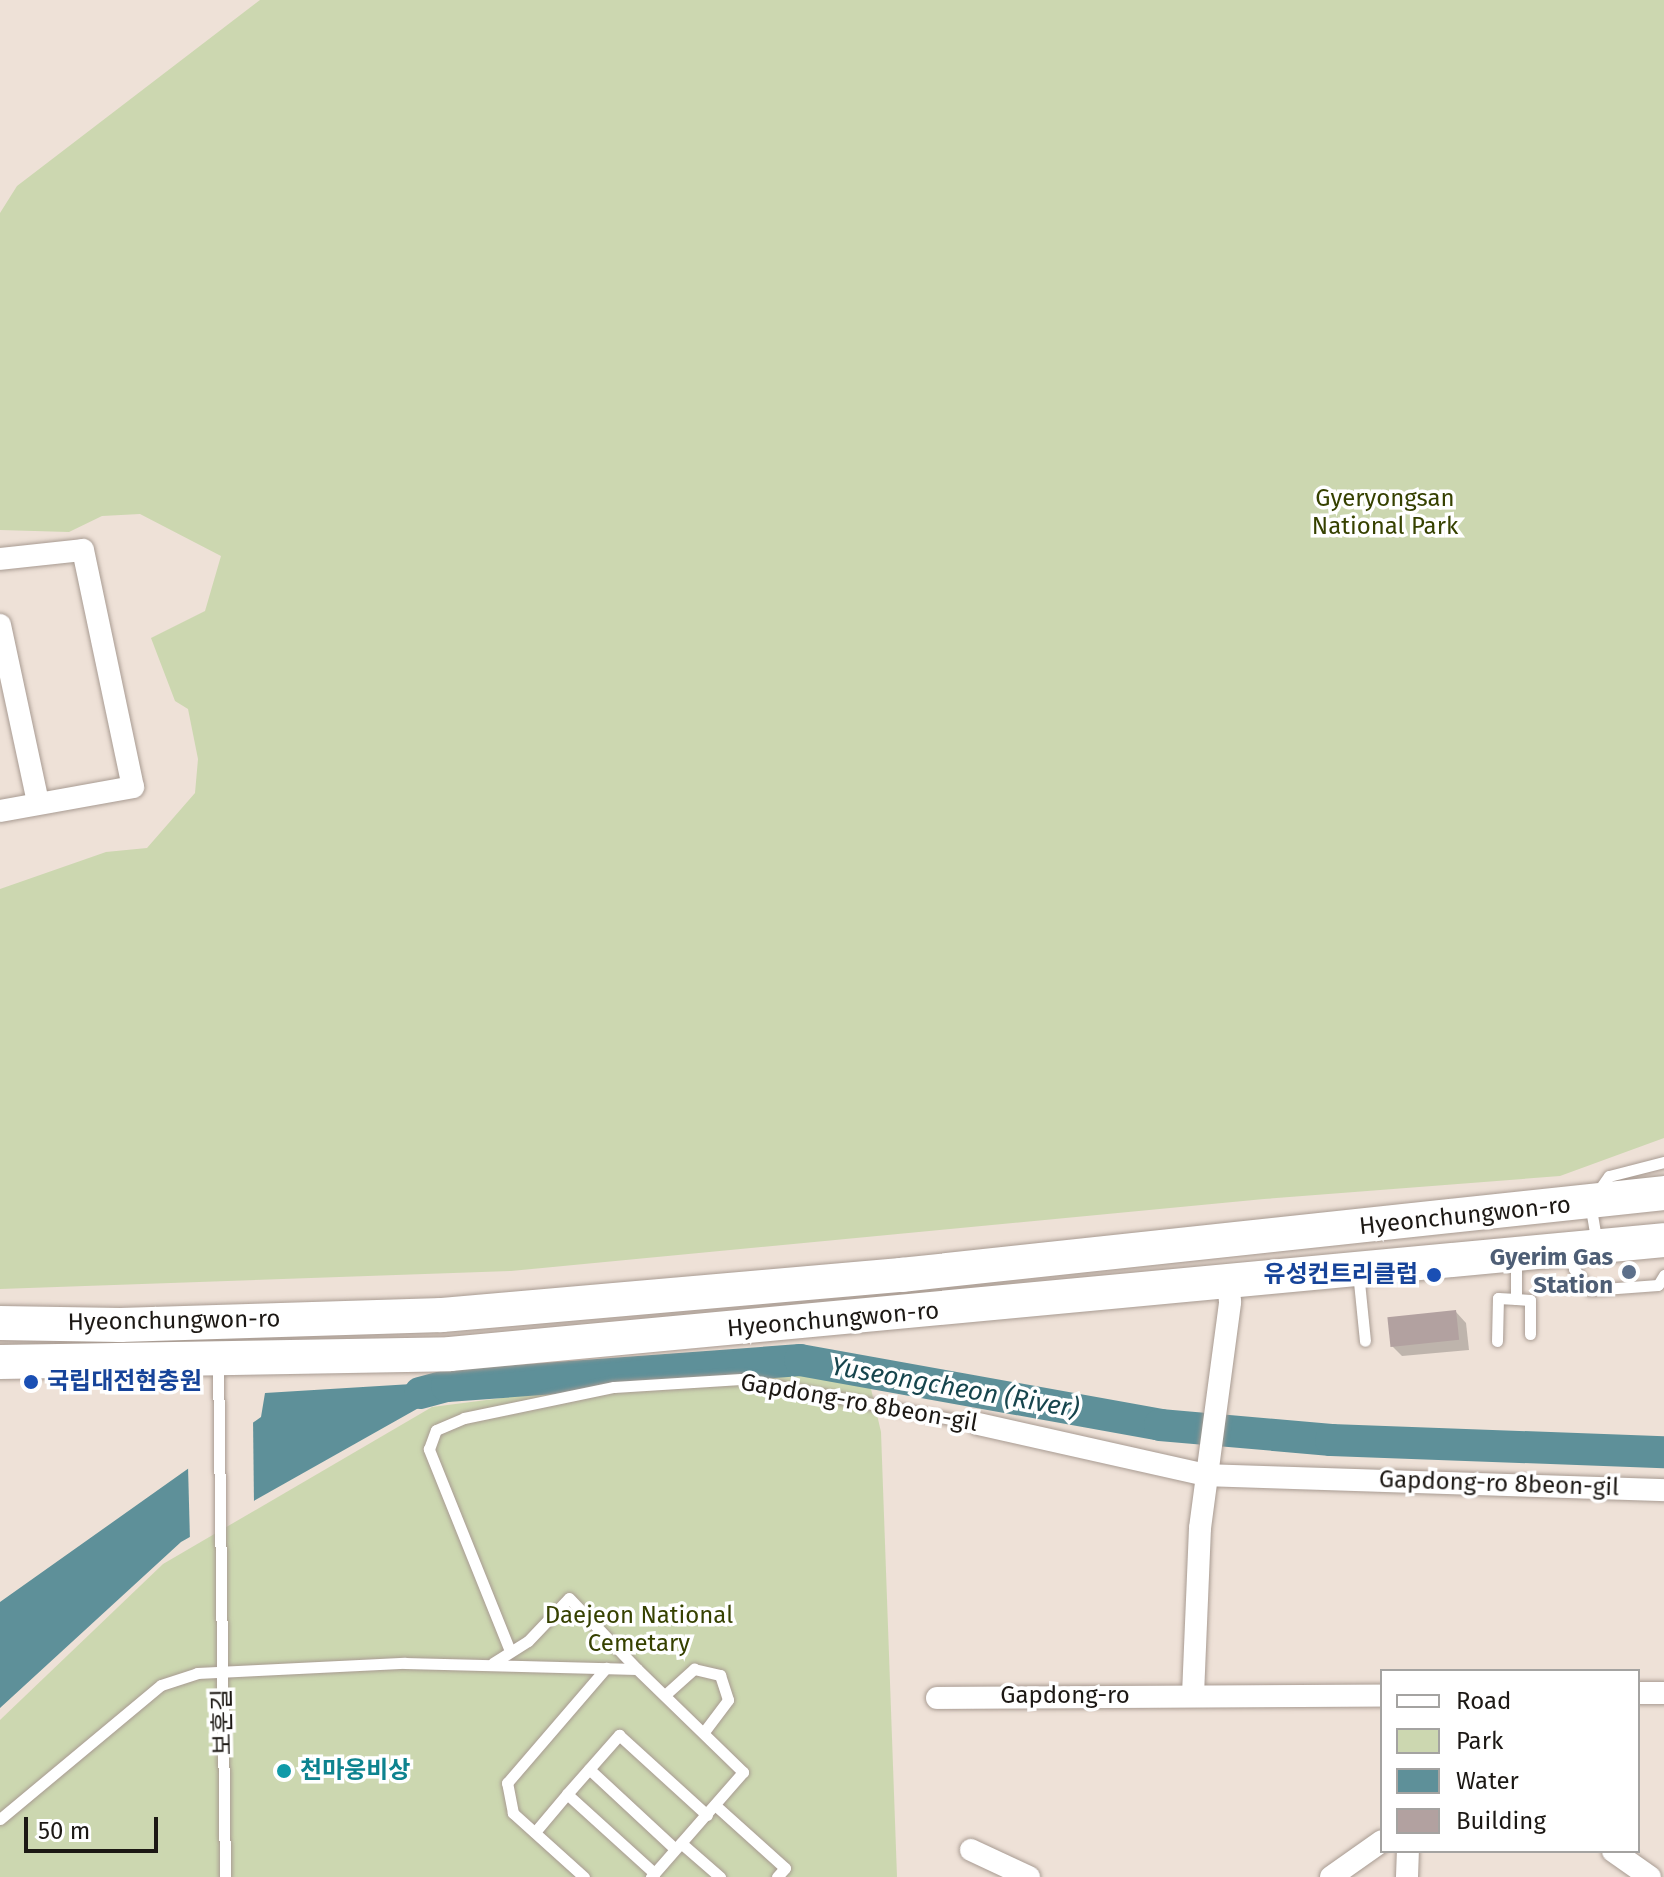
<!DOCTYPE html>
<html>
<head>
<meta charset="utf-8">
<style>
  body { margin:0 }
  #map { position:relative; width:1664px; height:1877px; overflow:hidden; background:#eee1d7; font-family:"Fira Sans","Noto Sans KR",sans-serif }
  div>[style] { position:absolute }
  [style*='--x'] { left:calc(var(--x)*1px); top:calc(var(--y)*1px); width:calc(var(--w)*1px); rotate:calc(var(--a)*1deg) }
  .green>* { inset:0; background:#ccd7b0 }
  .water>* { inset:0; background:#5e9099 }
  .pier>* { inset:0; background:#eee1d7 }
  .shadow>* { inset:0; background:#0003 }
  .river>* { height:32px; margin:-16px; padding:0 16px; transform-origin:16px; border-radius:16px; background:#5e9099 }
  .building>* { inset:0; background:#b2a1a0; transform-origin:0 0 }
  .roads { filter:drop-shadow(0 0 2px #a89b92) drop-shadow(0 0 2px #a89b92) }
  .service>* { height:11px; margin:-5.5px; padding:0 5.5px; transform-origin:5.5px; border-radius:5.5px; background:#fff }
  .minor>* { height:22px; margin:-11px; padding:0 11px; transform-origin:11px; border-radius:11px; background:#fff }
  .primary>* { height:34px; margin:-17px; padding:0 17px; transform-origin:17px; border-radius:17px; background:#fff }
  .dots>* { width:22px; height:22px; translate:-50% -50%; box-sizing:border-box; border:4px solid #fff; border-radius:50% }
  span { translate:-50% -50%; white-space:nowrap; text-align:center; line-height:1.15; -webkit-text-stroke:7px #fff; paint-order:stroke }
  .park-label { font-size:24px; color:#364100 }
  .street-label { font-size:24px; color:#1c1814 }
  .service-label { font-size:24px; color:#4e5e75; font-weight:700 }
  .right { translate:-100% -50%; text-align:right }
  .transit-label { font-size:24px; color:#164399; font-weight:700 }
  .left { translate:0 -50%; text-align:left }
  .culture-label { font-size:24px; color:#0d838f; font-weight:700 }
  .water-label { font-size:26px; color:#17454d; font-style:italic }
  .legend { position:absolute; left:1380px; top:1669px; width:260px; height:184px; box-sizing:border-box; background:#fff; border:2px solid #a4a3a1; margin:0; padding:10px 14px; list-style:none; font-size:24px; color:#1c1814 }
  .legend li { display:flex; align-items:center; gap:16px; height:40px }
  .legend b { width:40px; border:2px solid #a4a3a1 }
  .scale { position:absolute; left:24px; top:1817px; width:134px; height:36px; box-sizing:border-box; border:4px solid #1c1814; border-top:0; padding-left:10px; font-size:24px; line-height:28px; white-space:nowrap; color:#1c1814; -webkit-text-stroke:6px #fff; paint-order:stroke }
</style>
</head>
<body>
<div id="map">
  <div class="green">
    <i style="clip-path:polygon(260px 0,1664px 0,1664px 1138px,1560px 1176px,1264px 1199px,511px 1271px,0 1289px,0 889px,106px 852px,147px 848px,195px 793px,198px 759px,188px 709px,175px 701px,151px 638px,205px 611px,221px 556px,140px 514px,102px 516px,69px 532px,0 530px,0 213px,17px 186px)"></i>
    <i style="clip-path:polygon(714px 1371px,868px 1376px,881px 1432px,897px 1877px,0 1877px,0 1720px,163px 1564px,432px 1407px)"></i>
  </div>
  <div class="water">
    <i style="clip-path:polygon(461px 1381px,460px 1396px,431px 1401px,181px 1542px,0 1708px,0 1602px,261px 1417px,265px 1393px)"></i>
  </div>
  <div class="pier">
    <i style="clip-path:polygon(253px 1418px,254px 1506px,190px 1541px,188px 1466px)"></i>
  </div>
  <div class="shadow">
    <i style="clip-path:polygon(1456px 1312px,1466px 1323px,1469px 1350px,1402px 1356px,1392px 1346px)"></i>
  </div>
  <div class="river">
    <i style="--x:420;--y:1393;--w:28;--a:-15"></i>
    <i style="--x:447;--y:1386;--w:354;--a:-4.2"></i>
    <i style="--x:800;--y:1360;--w:366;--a:10.2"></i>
    <i style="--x:1160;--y:1425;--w:172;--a:5"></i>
    <i style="--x:1331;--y:1440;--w:333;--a:2.1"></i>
  </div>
  <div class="building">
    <i style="left:1456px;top:1310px;width:30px;height:69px;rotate:84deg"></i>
  </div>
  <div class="roads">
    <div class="service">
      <i style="--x:1597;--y:1244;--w:42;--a:-99.7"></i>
      <i style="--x:1590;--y:1203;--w:33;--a:-55"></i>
      <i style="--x:1609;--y:1176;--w:57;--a:-14.3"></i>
      <i style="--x:1571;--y:1253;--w:16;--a:79"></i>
      <i style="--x:1574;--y:1269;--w:26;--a:53"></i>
      <i style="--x:1590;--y:1290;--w:68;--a:-4.2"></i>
      <i style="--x:1658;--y:1285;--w:12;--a:-59"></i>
      <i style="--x:1358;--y:1272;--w:69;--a:84.2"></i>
      <i style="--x:1516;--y:1299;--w:14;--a:4"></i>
      <i style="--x:1530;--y:1300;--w:34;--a:90"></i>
      <i style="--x:1497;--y:1341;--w:43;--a:-88.7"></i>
      <i style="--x:1498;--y:1298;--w:18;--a:3"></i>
      <i style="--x:1516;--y:1299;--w:41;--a:-90"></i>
      <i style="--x:218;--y:1362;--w:515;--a:89.22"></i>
      <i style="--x:510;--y:1651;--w:218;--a:-111.9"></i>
      <i style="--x:429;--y:1449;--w:20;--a:-70"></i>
      <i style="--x:436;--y:1430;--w:30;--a:-23"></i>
      <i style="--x:464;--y:1418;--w:153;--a:-11.7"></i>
      <i style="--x:614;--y:1387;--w:127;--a:-3.6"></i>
      <i style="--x:741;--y:1379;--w:241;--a:10.8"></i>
      <i style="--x:493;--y:1663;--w:41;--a:-32.2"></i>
      <i style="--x:528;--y:1641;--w:59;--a:-46.4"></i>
      <i style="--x:569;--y:1598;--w:98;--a:46.2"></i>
      <i style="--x:666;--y:1694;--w:38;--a:-42"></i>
      <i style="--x:694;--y:1669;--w:27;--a:13"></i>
      <i style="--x:720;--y:1675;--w:26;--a:72"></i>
      <i style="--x:728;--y:1700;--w:40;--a:127"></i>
      <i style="--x:589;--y:1769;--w:117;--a:42.9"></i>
      <i style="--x:567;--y:1794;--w:79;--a:-48.6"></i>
      <i style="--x:619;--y:1735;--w:119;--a:42.3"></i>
      <i style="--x:715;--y:1805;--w:94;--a:42"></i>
      <i style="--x:785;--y:1868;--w:12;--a:132"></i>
      <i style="--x:0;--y:1819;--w:209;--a:-39.8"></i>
      <i style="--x:161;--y:1685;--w:38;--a:-18"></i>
      <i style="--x:197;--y:1673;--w:208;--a:-2.8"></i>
      <i style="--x:405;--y:1663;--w:232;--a:1.5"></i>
      <i style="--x:637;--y:1669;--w:148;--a:44.2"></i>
      <i style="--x:743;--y:1772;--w:140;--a:131.2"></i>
      <i style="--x:535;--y:1832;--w:50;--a:-49.9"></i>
      <i style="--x:567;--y:1794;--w:118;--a:42.2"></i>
      <i style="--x:681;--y:1843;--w:52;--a:41.1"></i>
      <i style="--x:584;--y:1877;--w:96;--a:-138"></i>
      <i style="--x:513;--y:1813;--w:31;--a:-101"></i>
      <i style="--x:507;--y:1783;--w:152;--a:-49.3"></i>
    </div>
    <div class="minor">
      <i style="--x:0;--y:559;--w:83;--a:-6.2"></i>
      <i style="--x:83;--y:550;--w:242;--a:78.1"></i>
      <i style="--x:133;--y:787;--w:135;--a:169.8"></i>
      <i style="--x:0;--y:625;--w:182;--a:77.9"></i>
      <i style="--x:978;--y:1424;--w:234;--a:12.6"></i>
      <i style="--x:1206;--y:1475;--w:458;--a:1.9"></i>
      <i style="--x:1638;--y:1693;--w:26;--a:0"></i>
      <i style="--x:1193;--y:1695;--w:167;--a:-87.6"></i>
      <i style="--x:1200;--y:1528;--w:228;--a:-82.4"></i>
      <i style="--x:1230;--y:1302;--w:23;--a:-95"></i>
      <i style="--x:937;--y:1698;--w:445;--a:-0.3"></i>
      <i style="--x:971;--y:1850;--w:64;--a:25"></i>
      <i style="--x:1613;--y:1851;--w:45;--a:35.1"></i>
      <i style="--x:1331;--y:1877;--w:62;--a:-35.2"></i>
      <i style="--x:1407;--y:1877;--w:26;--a:-88"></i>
    </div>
    <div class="primary">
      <i style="--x:0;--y:1323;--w:120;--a:1"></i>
      <i style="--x:120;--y:1325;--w:322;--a:-1.8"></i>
      <i style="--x:442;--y:1315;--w:461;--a:-5"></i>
      <i style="--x:901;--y:1275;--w:767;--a:-6.13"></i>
      <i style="--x:0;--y:1362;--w:450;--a:-1"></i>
      <i style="--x:450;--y:1354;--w:1219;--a:-5.36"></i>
    </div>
  </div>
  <div class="dots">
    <i style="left:1629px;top:1272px;background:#5c6f8a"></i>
    <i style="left:1434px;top:1275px;background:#1a4fb4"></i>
    <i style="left:31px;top:1382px;background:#1a4fb4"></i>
    <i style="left:284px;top:1771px;background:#0f9aa8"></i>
  </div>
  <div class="park-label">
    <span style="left:1385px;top:513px">Gyeryongsan<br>National Park</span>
    <span style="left:639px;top:1630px">Daejeon National<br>Cemetary</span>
  </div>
  <div class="street-label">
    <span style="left:1465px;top:1216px;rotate:-6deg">Hyeonchungwon-ro</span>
    <span style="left:833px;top:1320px;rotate:-5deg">Hyeonchungwon-ro</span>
    <span style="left:174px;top:1321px;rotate:-1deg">Hyeonchungwon-ro</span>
    <span style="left:859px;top:1403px;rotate:10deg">Gapdong-ro 8beon-gil</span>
    <span style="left:1499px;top:1484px;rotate:2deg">Gapdong-ro 8beon-gil</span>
    <span style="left:1065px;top:1696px">Gapdong-ro</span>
    <span style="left:223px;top:1722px;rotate:-91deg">보훈길</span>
  </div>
  <div class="service-label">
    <span class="right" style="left:1613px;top:1272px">Gyerim Gas<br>Station</span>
  </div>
  <div class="transit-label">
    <span class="right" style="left:1418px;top:1275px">유성컨트리클럽</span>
    <span class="left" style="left:47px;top:1382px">국립대전현충원</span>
  </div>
  <div class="culture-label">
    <span class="left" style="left:300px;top:1771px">천마웅비상</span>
  </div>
  <div class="water-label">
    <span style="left:955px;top:1388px;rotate:10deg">Yuseongcheon (River)</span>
  </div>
  <ul class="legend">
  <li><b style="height:10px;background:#fff"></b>Road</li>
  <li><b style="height:22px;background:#ccd7b0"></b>Park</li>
  <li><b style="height:22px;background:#5e9099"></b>Water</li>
  <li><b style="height:22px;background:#b2a1a0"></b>Building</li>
  </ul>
  <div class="scale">50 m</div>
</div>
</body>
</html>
